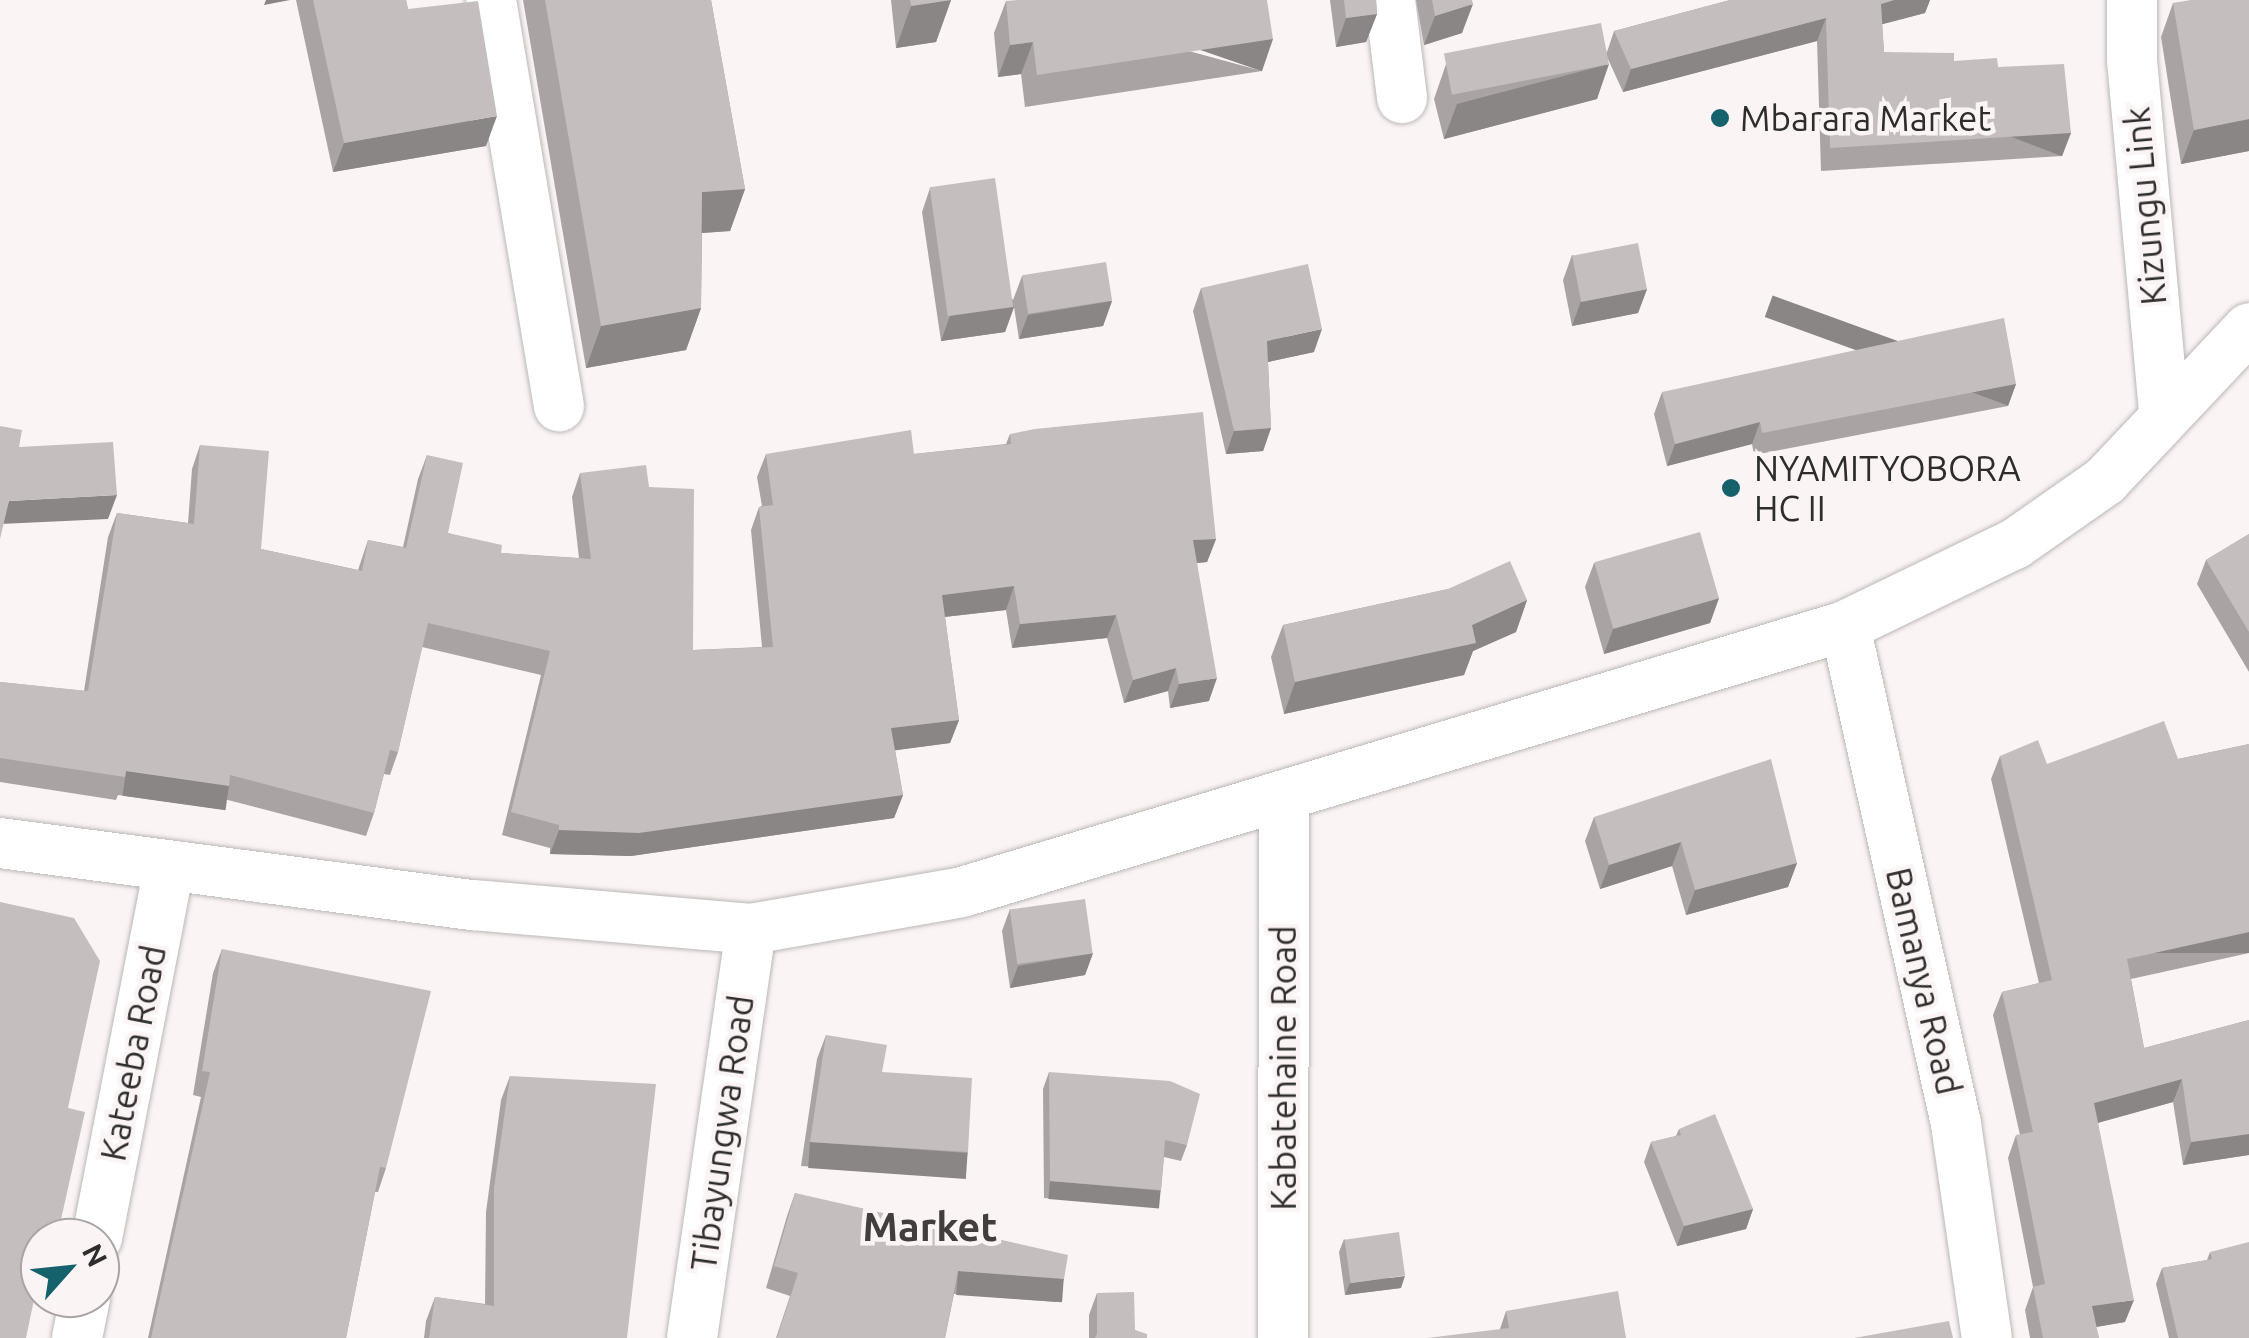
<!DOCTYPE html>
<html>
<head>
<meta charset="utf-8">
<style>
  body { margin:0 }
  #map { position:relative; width:2249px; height:1338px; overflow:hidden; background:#faf5f4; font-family:Ubuntu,sans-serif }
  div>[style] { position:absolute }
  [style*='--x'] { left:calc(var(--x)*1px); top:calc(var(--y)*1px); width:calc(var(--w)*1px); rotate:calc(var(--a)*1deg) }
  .roads { filter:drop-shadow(0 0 2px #bcb7b6) drop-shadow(0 0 2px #bcb7b6) }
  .minor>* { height:50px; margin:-25px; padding:0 25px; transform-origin:25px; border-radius:25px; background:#fff }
  .wall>* { inset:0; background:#a9a4a3 }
  .shaded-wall>* { inset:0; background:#898685; transform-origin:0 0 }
  .building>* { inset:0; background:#c4bfbe; transform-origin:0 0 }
  .dots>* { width:28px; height:28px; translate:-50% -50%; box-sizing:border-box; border:5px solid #faf5f4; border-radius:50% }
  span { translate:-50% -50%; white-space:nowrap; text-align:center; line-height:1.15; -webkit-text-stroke:9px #faf5f4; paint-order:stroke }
  .poi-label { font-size:35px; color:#2e2c2c }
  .left { translate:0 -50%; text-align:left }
  .street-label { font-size:35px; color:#2e2c2c }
  .quarter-label { font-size:40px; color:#423e3d; font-weight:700 }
  .north { position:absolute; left:20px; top:1218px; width:100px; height:100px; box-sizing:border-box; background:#faf5f4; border:2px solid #a8a5a4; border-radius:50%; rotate:63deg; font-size:28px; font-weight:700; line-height:40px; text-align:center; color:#2e2c2c }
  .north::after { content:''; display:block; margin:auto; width:35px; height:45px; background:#15626c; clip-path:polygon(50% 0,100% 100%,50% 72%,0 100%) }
</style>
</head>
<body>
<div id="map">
  <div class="roads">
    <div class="minor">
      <i style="--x:491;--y:0;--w:412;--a:80.5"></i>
      <i style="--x:1390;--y:0;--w:99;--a:83"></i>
      <i style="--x:2132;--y:0;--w:60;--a:90"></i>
      <i style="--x:2132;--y:60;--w:353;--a:84.8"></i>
      <i style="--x:1845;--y:626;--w:510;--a:77.43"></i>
      <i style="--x:1956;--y:1124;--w:216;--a:81.8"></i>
      <i style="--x:0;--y:843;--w:477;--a:7.5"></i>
      <i style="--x:473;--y:905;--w:279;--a:4.9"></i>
      <i style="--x:751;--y:929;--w:214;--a:-9.9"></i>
      <i style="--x:962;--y:892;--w:922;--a:-16.76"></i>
      <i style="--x:1845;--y:626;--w:189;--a:-25.8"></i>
      <i style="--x:2015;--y:544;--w:110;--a:-35"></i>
      <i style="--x:2105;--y:481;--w:210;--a:-46.7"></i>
      <i style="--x:97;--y:1238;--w:377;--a:-79"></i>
      <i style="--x:77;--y:1338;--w:41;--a:-78.7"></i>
      <i style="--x:692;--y:1338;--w:413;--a:-81.8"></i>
      <i style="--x:1283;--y:1338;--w:540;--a:-89.89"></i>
    </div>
  </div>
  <div class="wall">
    <i style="clip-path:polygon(296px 0,406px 0,408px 9px,486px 146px,333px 172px)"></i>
    <i style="clip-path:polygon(523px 0,711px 0,745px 189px,730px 231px,702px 233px,701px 308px,686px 350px,586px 368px)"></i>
    <i style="clip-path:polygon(891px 0,951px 0,936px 42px,896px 48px)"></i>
    <i style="clip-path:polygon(1330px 0,1376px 0,1377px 14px,1366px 42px,1336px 47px)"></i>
    <i style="clip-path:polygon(1416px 0,1472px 0,1462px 33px,1424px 45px)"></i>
    <i style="clip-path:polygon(1730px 0,1930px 0,1925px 13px,1882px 24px,1884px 52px,1998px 67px,2062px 156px,1821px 171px,1817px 41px,1623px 92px,1608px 59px,1597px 99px,1444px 139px,1434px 99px,1446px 64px,1607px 52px,1614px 31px)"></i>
    <i style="clip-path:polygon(2249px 0,2249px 151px,2181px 164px,2161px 37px,2173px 3px)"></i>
    <i style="clip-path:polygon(1006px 1px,1262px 71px,1025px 107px,1021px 74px,998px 77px,994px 33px)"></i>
    <i style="clip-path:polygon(930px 188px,1013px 300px,1022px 276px,1112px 301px,1103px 326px,1019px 339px,1014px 307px,1005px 332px,941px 341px,922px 212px)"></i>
    <i style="clip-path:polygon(1572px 255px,1647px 289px,1638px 313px,1572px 326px,1563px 280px)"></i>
    <i style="clip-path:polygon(1201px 288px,1314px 352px,1268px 362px,1271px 428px,1263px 451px,1226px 454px,1193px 311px)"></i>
    <i style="clip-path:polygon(2016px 384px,2008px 406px,1754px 455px,1752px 444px,1667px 466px,1654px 414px,1662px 392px)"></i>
    <i style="clip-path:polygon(1010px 434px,1216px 539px,1207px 562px,1197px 563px,1209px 701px,1170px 708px,1168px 691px,1124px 703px,1107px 638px,1012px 648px,1006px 610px,945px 617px,959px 720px,950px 743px,895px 750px,903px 795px,894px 818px,631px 856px,550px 854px,550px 848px,502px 835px,541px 675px,422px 647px,398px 752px,390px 775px,384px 774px,374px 813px,366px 836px,224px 799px,220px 809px,118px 795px,116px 800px,0 782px,0 682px,84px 691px,108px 537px,117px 513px,188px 523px,192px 469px,200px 445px,261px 549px,358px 570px,368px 540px,403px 547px,418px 479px,427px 455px,448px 533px,501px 553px,579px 558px,572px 497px,580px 473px,649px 487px,693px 650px,762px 647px,751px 530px,759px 507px,762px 506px,757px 477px,766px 454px,914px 454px,1006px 444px)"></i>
    <i style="clip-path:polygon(2249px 534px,2249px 672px,2197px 584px,2206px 560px)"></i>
    <i style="clip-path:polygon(1594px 563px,1719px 598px,1710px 623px,1604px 654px,1585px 587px)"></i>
    <i style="clip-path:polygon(1448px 589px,1527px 600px,1516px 632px,1473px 651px,1464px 675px,1284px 714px,1271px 657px,1283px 625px)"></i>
    <i style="clip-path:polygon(2249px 744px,2249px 956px,2249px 953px,2131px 979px,2144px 1048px,2249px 1020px,2249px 1157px,2249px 1155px,2183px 1165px,2173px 1102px,2098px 1123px,2125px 1322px,2096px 1327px,2099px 1338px,2030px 1338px,2025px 1310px,2033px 1287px,2008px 1158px,2016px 1135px,2020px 1135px,1993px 1015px,2002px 992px,2039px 983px,1991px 779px,2000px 756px,2047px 764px,2178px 759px)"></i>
    <i style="clip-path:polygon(1594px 817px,1797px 863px,1788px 887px,1686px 915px,1672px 866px,1600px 889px,1585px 841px)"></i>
    <i style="clip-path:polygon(1010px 909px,1093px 953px,1085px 975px,1010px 988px,1002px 931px)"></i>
    <i style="clip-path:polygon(222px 949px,386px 1168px,378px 1192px,375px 1192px,346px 1338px,148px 1338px,201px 1097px,193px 1095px,213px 973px)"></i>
    <i style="clip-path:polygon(826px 1035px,882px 1072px,968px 1152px,959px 1176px,801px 1166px,817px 1059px)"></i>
    <i style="clip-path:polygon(1049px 1072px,1187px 1145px,1181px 1161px,1164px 1157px,1161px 1190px,1155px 1206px,1044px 1198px,1043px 1089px)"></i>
    <i style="clip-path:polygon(510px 1076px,627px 1338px,424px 1338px,426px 1321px,435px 1297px,485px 1304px,486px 1212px,501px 1100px)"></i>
    <i style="clip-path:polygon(68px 1108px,58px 1233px,56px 1238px,40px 1238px)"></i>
    <i style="clip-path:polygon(1679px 1129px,1753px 1209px,1746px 1229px,1677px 1246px,1644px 1162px,1651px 1142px,1676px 1136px)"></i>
    <i style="clip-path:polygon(795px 1193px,1064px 1279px,1056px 1302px,954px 1294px,945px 1338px,776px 1338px,790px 1296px,766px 1288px,787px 1216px)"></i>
    <i style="clip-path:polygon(1344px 1239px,1401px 1288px,1345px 1295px,1339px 1252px)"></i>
    <i style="clip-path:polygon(2210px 1252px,2249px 1338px,2169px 1338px,2156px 1284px,2162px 1268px,2207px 1260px)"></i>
    <i style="clip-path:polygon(1097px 1293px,1135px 1330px,1147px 1338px,1089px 1338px,1089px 1315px)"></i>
    <i style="clip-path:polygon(1506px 1311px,1626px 1338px,1500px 1329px)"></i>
  </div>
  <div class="shaded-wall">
    <i style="clip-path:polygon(266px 0,290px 0,264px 5px)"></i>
    <i style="clip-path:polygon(951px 0,936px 42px,896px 48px,911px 6px)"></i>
    <i style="clip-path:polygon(1894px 0,1930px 0,1925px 13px,1872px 27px,1881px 4px)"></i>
    <i style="clip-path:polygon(1473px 4px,1462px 33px,1424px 45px,1435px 16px)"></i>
    <i style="clip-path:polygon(1377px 14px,1366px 42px,1336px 47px,1346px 18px)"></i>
    <i style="clip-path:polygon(1826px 18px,1817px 41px,1623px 92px,1631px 69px)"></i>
    <i style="left:1273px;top:39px;width:34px;height:239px;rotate:109deg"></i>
    <i style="clip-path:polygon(1033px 42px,1021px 74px,998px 77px,1010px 45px)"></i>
    <i style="clip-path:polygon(1609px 64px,1597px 99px,1444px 139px,1457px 104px)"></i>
    <i style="clip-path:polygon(497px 116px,486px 146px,333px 172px,344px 143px)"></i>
    <i style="clip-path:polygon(2249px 119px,2249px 151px,2181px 164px,2194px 130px)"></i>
    <i style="left:2071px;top:133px;width:25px;height:241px;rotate:111deg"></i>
    <i style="clip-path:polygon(745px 189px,730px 231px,687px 234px,702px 192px)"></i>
    <i style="clip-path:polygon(1647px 289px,1638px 313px,1572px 326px,1581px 301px)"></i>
    <i style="clip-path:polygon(1112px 301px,1103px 326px,1019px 339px,1028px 315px)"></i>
    <i style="clip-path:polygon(1014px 307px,1005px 332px,941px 341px,950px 316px)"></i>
    <i style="clip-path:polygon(701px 308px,686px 350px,586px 368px,601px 326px)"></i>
    <i style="clip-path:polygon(1322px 329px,1314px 352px,1259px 364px,1267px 341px)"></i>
    <i style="left:2016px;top:384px;width:23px;height:259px;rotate:110deg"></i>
    <i style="clip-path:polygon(1760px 422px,1752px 444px,1667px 466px,1675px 444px)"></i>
    <i style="clip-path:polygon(1271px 428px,1263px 451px,1226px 454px,1234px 431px)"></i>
    <i style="clip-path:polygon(117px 495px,108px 519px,0 524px,9px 501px)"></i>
    <i style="clip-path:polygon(1216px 539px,1207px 562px,1185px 564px,1193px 540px)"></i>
    <i style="clip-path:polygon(1014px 586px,1006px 610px,934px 618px,942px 595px)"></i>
    <i style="clip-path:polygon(1719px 598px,1710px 623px,1604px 654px,1613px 629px)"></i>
    <i style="clip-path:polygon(1527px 600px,1516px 632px,1473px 651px,1464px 675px,1284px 714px,1295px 682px,1472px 625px)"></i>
    <i style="clip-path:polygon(1116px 615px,1107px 638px,1012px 648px,1020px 624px)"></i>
    <i style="clip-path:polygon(1176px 668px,1168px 691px,1124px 703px,1133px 680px)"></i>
    <i style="clip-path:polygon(1217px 678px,1209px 701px,1170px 708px,1179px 684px)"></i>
    <i style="clip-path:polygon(959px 720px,950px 743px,883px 752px,891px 728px)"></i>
    <i style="left:126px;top:771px;width:104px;height:25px;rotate:8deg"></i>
    <i style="clip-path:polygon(903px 795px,894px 818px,631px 856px,550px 854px,559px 830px)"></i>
    <i style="clip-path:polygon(1681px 842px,1672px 866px,1600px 889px,1609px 865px)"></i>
    <i style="clip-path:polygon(1797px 863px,1788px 887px,1686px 915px,1695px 890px)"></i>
    <i style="left:2249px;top:932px;width:21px;height:125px;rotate:90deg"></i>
    <i style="clip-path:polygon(1093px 953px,1085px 975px,1010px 988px,1018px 966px)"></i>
    <i style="clip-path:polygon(2182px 1079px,2173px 1102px,2086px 1126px,2094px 1103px)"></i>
    <i style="clip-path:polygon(2249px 1134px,2249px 1155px,2183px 1165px,2191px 1142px)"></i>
    <i style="left:810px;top:1142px;width:158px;height:26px;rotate:4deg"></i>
    <i style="left:1050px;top:1181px;width:111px;height:18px;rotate:5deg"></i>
    <i style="clip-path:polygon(1753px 1209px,1746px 1229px,1677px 1246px,1684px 1226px)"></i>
    <i style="left:958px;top:1271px;width:106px;height:24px;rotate:4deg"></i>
    <i style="clip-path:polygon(1405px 1276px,1401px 1288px,1345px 1295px,1350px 1283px)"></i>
    <i style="clip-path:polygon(2134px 1300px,2125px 1322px,2084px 1329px,2092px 1306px)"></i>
  </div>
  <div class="building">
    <i style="clip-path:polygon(313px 0,406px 0,408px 9px,478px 1px,497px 116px,344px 143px)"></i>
    <i style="clip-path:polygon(545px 0,711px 0,745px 189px,702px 192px,701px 308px,601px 326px)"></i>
    <i style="clip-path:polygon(910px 0,951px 0,911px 6px)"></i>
    <i style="clip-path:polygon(1018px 0,1267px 0,1273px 39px,1037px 75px,1033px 42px,1010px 45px,1006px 1px)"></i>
    <i style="clip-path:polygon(1344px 0,1376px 0,1377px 14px,1346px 18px)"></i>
    <i style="clip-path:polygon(1432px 0,1472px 0,1473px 4px,1435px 16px)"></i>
    <i style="clip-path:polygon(1730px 0,1894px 0,1881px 4px,1884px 52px,1954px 53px,1954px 61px,1997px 58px,1998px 67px,2064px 64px,2071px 133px,1830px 148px,1826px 18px,1631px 69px,1614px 31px)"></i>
    <i style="clip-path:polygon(2191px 0,2249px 0,2249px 119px,2194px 130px,2173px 3px)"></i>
    <i style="left:1601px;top:23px;width:42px;height:160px;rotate:79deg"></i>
    <i style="left:995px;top:178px;width:130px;height:66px;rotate:82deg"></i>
    <i style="left:1638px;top:243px;width:47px;height:67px;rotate:79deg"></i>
    <i style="left:1106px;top:262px;width:39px;height:85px;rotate:81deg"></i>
    <i style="clip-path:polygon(1308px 264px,1322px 329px,1267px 341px,1271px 428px,1234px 431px,1201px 288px)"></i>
    <i style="clip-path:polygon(2004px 318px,2016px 384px,1762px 433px,1760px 422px,1675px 444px,1662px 392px)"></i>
    <i style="clip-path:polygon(1203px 412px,1216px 539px,1193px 540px,1217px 678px,1179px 684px,1176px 668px,1133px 680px,1116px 615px,1020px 624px,1014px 586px,942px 595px,959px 720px,891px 728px,903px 795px,639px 833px,559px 830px,559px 825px,511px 812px,550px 651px,428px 623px,398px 752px,390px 750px,374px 813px,230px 775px,229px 786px,126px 771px,125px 777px,0 758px,0 682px,88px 691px,117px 513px,194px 524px,200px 445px,269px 451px,261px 549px,362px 571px,368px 540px,406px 548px,427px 455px,463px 463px,448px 533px,502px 545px,501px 553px,591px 559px,580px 473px,646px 465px,649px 487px,694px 489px,693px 650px,773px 647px,759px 507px,773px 505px,766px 454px,911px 430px,914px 454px,1011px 444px,1010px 434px,1035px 429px)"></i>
    <i style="clip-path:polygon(0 426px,22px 430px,19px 447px,113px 442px,117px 495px,9px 501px,0 539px)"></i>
    <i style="left:1700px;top:532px;width:69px;height:110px;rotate:74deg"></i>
    <i style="clip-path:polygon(2249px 534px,2249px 632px,2206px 560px)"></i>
    <i style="clip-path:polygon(1510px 561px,1527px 600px,1472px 625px,1476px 643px,1295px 682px,1283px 625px,1448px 589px)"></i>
    <i style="clip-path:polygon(2164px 721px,2178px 759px,2249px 744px,2249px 932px,2127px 959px,2144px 1048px,2249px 1020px,2249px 1134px,2191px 1142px,2182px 1079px,2094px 1103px,2134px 1300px,2092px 1306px,2099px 1338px,2043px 1338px,2033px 1287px,2045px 1284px,2016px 1135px,2033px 1132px,2002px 992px,2052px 980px,2000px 756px,2038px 740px,2047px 764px)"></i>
    <i style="clip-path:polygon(1771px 759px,1797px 863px,1695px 890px,1681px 842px,1609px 865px,1594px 817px)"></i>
    <i style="left:1085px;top:899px;width:55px;height:76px;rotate:82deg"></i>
    <i style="clip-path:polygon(0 902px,74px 918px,100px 961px,68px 1108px,85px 1112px,58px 1233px,48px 1231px,47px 1238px,40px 1238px,40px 1271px,26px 1338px,0 1338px)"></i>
    <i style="clip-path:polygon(222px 949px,431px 991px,386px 1168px,380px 1167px,346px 1338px,151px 1338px,210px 1072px,202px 1071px)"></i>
    <i style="clip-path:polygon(826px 1035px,887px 1045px,882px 1072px,972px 1078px,968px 1152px,810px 1142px)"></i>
    <i style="clip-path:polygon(1049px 1072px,1170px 1081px,1200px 1094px,1187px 1145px,1165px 1140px,1161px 1190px,1050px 1181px)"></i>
    <i style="clip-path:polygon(510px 1076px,656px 1084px,627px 1338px,429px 1338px,435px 1297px,494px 1306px,494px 1188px)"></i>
    <i style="clip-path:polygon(1715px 1114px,1753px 1209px,1684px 1226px,1651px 1142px,1681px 1135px,1679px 1129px)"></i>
    <i style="clip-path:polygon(795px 1193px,1068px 1255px,1064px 1279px,958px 1271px,945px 1338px,777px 1338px,798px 1273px,774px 1266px)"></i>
    <i style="left:1399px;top:1232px;width:44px;height:55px;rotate:82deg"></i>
    <i style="clip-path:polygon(2249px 1242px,2249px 1338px,2178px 1338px,2162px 1268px,2212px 1259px,2210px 1252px)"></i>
    <i style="clip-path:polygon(1618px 1291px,1626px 1338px,1427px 1338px,1509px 1328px,1506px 1311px)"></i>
    <i style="clip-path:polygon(1134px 1292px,1135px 1330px,1147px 1334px,1147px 1338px,1095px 1338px,1097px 1334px,1097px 1293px)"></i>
    <i style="clip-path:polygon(1949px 1321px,1953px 1338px,1854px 1338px)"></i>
  </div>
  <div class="dots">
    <i style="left:1720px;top:118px;background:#15626c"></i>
    <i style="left:1731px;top:488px;background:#15626c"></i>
  </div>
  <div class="poi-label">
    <span class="left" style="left:1740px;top:118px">Mbarara Market</span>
    <span class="left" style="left:1754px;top:488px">NYAMITYOBORA<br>HC II</span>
  </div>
  <div class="street-label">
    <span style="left:2145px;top:206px;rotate:-95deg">Kizungu Link</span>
    <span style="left:1924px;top:981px;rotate:77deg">Bamanya Road</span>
    <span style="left:133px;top:1053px;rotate:-79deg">Kateeba Road</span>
    <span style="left:1283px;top:1068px;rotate:-90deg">Kabatehaine Road</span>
    <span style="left:722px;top:1133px;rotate:-82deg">Tibayungwa Road</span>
  </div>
  <div class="quarter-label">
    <span style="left:930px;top:1227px">Market</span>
  </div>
  <div class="north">N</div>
</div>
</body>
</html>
